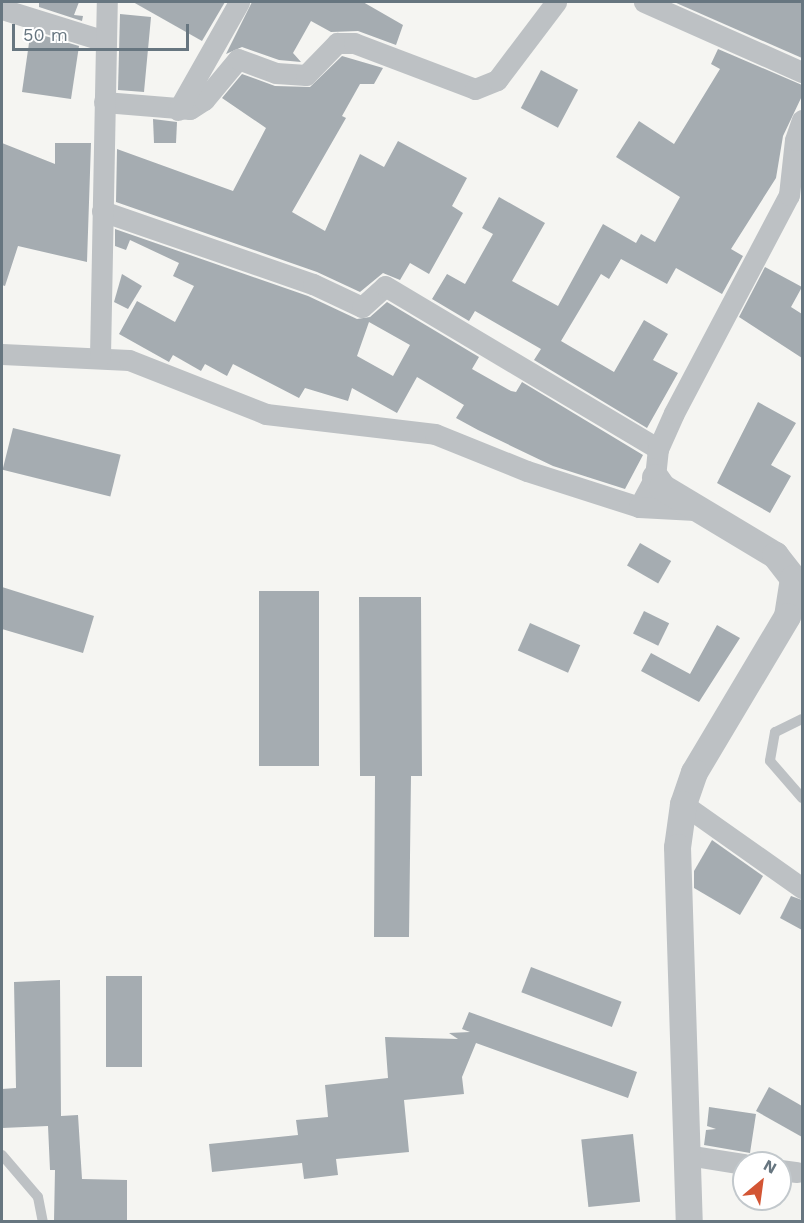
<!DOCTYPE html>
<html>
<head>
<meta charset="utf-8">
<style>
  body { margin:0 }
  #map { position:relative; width:804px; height:1223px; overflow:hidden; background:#f5f5f2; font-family:"Work Sans",sans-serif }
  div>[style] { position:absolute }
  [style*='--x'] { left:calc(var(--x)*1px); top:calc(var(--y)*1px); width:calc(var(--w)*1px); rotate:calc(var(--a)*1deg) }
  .building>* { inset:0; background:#a5acb1; transform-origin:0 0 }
  .service>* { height:10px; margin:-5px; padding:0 5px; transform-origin:5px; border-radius:5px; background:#bdc1c4 }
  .minor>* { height:21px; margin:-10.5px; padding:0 10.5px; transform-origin:10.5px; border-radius:10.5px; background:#bdc1c4 }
  .tertiary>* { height:27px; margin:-13.5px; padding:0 13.5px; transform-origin:13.5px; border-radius:13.5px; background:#bdc1c4 }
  span { translate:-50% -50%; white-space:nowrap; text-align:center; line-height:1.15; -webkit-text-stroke:6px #fff; paint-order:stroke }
  .frame { position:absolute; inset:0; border:3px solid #677680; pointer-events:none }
  .north { position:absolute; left:732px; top:1151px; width:60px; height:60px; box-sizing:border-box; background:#fff; border:2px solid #c2c8cc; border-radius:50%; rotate:29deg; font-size:16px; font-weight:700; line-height:24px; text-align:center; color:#677680 }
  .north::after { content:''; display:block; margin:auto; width:21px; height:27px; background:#d35534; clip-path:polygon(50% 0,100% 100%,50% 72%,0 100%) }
  .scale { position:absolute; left:12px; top:24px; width:177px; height:27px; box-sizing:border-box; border:3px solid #677680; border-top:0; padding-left:8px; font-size:18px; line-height:21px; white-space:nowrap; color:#677680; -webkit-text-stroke:4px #fff; paint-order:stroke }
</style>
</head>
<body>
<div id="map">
  <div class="building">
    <i style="clip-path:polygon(39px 2px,79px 2px,74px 15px,83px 16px,82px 21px,39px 7px)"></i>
    <i style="clip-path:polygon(133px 2px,225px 2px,202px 41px)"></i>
    <i style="clip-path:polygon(252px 2px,363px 2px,403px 25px,396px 45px,358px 31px,331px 32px,311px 21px,293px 53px,301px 62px,279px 60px,242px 47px,226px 54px)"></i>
    <i style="clip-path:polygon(674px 2px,802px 2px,802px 58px)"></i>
    <i style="clip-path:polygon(120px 14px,151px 17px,144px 92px,118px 90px)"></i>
    <i style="clip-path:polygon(35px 33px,79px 46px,71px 99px,22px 92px,30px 36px)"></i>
    <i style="clip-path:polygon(718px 49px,802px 85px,802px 96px,783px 136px,776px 178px,731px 249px,743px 256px,722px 294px,676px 268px,667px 284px,621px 259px,609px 279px,601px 274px,561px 341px,614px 372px,644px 320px,668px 334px,653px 360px,678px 373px,647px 428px,534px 360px,541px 349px,475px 311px,469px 321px,432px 299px,447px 274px,465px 284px,493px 234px,482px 228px,499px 197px,545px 223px,512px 281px,558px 306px,603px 224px,636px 243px,641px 234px,655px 242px,680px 197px,616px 157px,639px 121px,674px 144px,720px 69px,711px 64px)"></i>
    <i style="clip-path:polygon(342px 56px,383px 68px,374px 84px,360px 84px,342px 116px,346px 118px,292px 212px,325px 231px,360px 154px,384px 167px,398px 141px,467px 178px,452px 206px,463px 213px,429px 274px,410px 263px,400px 280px,383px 273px,360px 292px,317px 272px,116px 202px,117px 149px,233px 191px,266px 128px,222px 98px,242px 74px,275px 86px,310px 87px)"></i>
    <i style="left:541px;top:70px;width:42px;height:43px;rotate:28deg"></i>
    <i style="clip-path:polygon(153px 119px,177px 122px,176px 143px,154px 143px)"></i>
    <i style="clip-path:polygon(2px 143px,55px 164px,55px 143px,91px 143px,87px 262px,18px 246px,5px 286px,2px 285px)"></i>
    <i style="clip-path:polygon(evenodd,115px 229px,308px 296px,357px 319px,370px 317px,387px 302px,479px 357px,472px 369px,511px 391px,516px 392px,522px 382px,643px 455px,625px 489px,553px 466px,478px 430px,456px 418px,464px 405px,417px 377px,397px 413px,352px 388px,348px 401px,305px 388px,299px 398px,233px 364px,227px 376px,205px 364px,201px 371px,173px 355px,169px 362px,119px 334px,137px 301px,175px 322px,194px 286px,173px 276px,179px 263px,130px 240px,126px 250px,115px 246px,115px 229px,369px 322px,410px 345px,393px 376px,357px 356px,369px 322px)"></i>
    <i style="clip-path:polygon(765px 267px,802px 287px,791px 307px,802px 314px,802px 358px,739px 317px)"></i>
    <i style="clip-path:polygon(122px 274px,142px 286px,128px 309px,114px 302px)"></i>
    <i style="clip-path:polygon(758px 402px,796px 423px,771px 465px,791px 476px,770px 513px,717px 483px)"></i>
    <i style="left:13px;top:428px;width:111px;height:43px;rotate:14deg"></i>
    <i style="left:640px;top:543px;width:36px;height:26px;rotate:30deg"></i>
    <i style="clip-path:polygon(2px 587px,94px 616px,83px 653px,2px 629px)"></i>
    <i style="left:259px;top:591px;width:60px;height:175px"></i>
    <i style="clip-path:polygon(359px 597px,421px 597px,422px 776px,411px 776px,409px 937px,374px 937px,375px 776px,360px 776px)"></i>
    <i style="left:644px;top:611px;width:28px;height:25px;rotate:26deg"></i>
    <i style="left:530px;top:623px;width:55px;height:30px;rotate:24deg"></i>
    <i style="clip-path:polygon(717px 625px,740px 638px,699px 702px,641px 671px,651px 653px,690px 674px)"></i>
    <i style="clip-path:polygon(712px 840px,763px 876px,740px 915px,694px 888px,694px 871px)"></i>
    <i style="clip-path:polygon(791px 896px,802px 900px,802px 930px,780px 918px)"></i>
    <i style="left:531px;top:967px;width:97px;height:27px;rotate:21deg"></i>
    <i style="left:106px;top:976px;width:36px;height:91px"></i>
    <i style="clip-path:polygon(60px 980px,61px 1116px,78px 1115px,82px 1179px,127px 1180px,127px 1221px,54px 1221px,55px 1170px,50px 1170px,48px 1126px,2px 1128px,2px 1089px,16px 1088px,14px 982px)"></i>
    <i style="clip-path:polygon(469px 1012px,637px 1072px,628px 1098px,476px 1043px,462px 1077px,464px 1094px,404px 1100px,409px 1152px,336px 1159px,338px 1175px,304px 1179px,302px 1163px,212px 1172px,209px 1144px,298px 1135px,296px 1120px,328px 1117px,325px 1085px,388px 1078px,385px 1037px,458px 1039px,449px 1033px,470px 1032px,462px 1029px)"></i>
    <i style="clip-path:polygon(769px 1087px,802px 1106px,802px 1137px,756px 1111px)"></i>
    <i style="clip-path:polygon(709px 1107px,756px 1114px,750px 1153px,704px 1145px,706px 1130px,716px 1129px,707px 1126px)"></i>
    <i style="left:633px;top:1134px;width:68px;height:52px;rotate:84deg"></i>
  </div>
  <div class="service">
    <i style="--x:802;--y:719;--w:30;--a:154"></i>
    <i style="--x:775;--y:732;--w:29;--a:100"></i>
    <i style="--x:770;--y:761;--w:49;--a:49.1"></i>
    <i style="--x:2;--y:1155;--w:55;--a:49.4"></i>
    <i style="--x:38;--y:1197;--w:25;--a:79"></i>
  </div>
  <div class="minor">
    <i style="--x:644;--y:2;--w:173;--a:23.9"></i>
    <i style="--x:2;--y:9;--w:108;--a:17.3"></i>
    <i style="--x:104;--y:102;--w:86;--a:4.7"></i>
    <i style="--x:190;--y:109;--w:17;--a:-33"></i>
    <i style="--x:204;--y:100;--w:53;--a:-50.3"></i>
    <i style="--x:238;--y:59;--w:40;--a:20.2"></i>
    <i style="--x:276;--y:73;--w:30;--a:4"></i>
    <i style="--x:306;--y:75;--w:45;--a:-45.9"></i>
    <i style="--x:337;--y:43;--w:17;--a:0"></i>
    <i style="--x:354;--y:43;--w:129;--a:20.8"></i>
    <i style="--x:475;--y:89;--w:24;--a:-22"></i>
    <i style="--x:497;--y:80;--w:98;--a:-52.9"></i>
    <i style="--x:178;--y:110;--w:124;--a:-60.5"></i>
    <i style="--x:102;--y:211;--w:223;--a:19.1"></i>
    <i style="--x:313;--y:284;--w:54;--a:25.1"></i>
    <i style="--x:362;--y:307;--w:31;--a:-42"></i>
    <i style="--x:385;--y:286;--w:318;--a:30.8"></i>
    <i style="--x:2;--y:354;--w:127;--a:2.7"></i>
    <i style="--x:129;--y:360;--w:147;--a:21.5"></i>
    <i style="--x:266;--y:414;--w:170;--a:6.7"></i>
    <i style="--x:435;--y:434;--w:99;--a:21.9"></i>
    <i style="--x:527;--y:471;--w:118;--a:17.8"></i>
    <i style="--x:639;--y:507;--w:34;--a:-62"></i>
    <i style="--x:655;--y:477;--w:28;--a:-84"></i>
    <i style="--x:658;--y:449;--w:39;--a:-66"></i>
    <i style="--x:674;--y:413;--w:246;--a:-62.2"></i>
    <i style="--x:789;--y:195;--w:55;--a:-83.8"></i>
    <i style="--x:795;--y:140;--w:21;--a:-71"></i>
    <i style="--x:100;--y:356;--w:354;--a:-88.9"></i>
    <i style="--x:639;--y:507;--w:56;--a:3.1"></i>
    <i style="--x:683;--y:804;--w:146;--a:35.2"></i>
    <i style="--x:687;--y:1155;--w:58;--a:9"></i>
    <i style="--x:780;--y:1170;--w:17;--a:7"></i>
  </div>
  <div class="tertiary">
    <i style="--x:655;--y:477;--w:12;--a:55"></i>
    <i style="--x:662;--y:487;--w:132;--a:31"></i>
    <i style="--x:775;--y:555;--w:29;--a:52"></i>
    <i style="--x:793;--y:578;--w:38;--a:99"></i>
    <i style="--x:787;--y:616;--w:182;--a:120.8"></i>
    <i style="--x:694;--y:772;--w:34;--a:109"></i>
    <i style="--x:683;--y:804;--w:43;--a:97.9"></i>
    <i style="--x:677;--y:847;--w:375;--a:88.2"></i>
  </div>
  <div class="frame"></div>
  <div class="north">N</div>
  <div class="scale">50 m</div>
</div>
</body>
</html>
